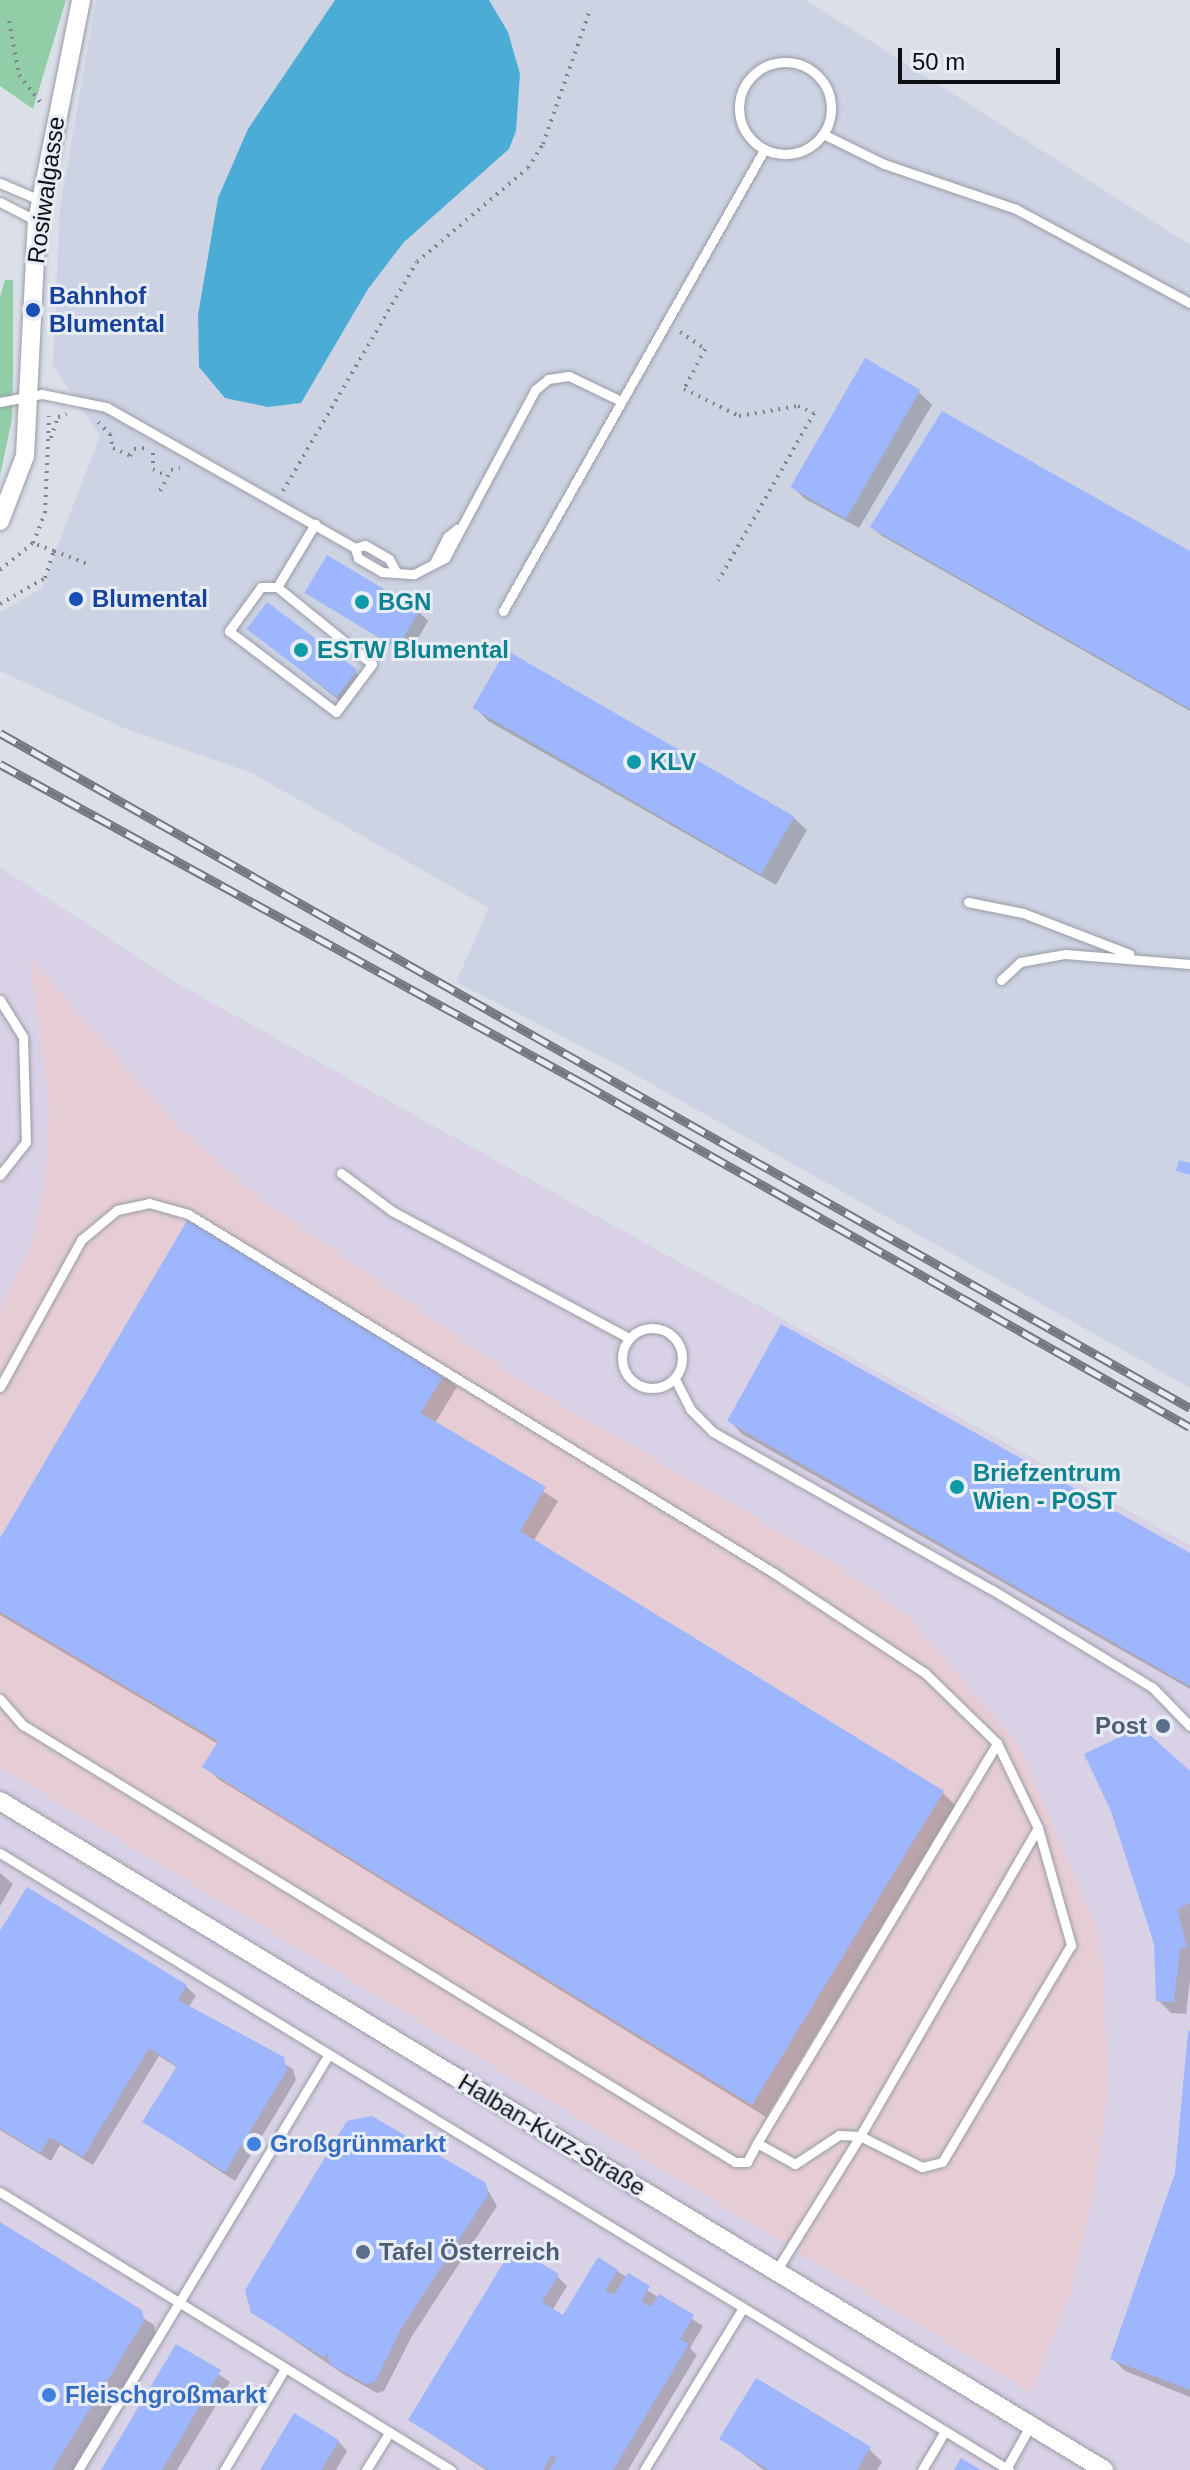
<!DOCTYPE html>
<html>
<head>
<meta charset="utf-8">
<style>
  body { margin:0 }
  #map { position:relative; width:1190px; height:2470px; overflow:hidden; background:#dbdfe8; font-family:Arial,sans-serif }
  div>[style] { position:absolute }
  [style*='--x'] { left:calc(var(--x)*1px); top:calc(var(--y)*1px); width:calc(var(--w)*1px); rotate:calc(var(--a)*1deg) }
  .commercial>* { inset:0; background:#d9d1e6 }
  .industrial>* { inset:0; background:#e6cdd5 }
  .built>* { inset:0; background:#cdd3e3 }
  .green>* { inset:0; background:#91cea7 }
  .water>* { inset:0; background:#4badd5 }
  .shadow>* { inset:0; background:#0003 }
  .building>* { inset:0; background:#9db6fe; transform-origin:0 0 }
  .path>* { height:4px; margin-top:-2px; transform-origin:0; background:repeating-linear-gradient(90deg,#81848a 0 2px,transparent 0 8px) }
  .roads { filter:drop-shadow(0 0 2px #999ca5) drop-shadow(0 0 2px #999ca5) }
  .lane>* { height:9px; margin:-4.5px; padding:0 4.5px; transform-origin:4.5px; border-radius:4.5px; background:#fff }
  .lane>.ring { margin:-4.5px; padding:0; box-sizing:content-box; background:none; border:9px solid #fff; border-radius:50% }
  .street>* { height:18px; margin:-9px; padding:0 9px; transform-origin:9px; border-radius:9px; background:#fff }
  .rail>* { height:9px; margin-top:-4.5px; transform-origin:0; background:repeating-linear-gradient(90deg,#e8ecf5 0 18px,#74777d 0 36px); box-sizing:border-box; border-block:2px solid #74777d }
  .dots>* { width:22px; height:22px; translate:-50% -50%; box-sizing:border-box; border:4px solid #e8ecf5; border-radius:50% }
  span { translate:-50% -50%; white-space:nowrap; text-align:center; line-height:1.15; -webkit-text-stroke:6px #e8ecf5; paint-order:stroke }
  .street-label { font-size:24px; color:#0f1013 }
  .transit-label { font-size:24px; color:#164399; font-weight:700 }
  .left { translate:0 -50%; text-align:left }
  .culture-label { font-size:24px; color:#0d838f; font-weight:700 }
  .service-label { font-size:24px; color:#4e5e75; font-weight:700 }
  .right { translate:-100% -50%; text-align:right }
  .shop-label { font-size:24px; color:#366cbe; font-weight:700 }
  .scale { position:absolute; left:898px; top:48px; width:162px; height:36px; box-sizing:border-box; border:4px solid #0f1013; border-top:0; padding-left:10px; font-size:24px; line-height:28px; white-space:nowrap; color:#0f1013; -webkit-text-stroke:6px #e8ecf5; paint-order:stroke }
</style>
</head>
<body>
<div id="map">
  <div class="commercial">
    <i style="clip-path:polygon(0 867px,178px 984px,1190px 1545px,1190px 2470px,0 2470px)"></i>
  </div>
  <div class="industrial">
    <i style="clip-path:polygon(30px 958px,180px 1128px,260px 1198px,527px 1385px,836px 1564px,908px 1616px,1019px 1745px,1101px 1938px,1109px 2086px,1094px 2193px,1071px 2292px,1031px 2393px,0 1767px,0 1311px,33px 1240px,45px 1180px,50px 1110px)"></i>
  </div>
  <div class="built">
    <i style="clip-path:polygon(96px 0,806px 0,1190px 245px,1190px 1388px,616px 1064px,456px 982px,489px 908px,252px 773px,126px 729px,0 671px,0 612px,41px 589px,100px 436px,53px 365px,60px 207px)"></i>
  </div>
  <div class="green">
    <i style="clip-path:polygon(0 0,66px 0,33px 109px,0 86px)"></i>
    <i style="clip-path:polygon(5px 280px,13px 280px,13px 375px,12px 418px,0 476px,0 297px)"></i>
  </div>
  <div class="water">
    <i style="clip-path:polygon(335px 0,489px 0,508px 32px,520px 74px,516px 131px,509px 149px,404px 242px,368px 289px,301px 403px,268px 407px,225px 398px,199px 367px,198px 315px,218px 198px,248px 129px)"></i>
  </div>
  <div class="shadow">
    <i style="clip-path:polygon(919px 392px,932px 405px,859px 528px,805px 499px,792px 486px)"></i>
    <i style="clip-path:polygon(872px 527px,1190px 553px,1190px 711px,882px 536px)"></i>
    <i style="clip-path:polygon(308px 593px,419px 612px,428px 621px,408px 656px)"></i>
    <i style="clip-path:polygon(249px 629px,356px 672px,365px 682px,346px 706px)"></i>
    <i style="clip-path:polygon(476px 708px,794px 818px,807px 830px,776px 885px,488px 721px)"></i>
    <i style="clip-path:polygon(444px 1374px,457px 1387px,435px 1423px,558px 1501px,533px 1542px,942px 1792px,955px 1805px,766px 2117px,218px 1779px,205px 1766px,218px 1744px,0 1615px,0 1542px)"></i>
    <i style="clip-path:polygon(730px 1421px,1190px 1555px,1190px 1689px,742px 1434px)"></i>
    <i style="clip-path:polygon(1190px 1774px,1190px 1980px,1186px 2014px,1171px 2013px,1158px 2000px)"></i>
    <i style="clip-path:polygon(0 1873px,13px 1884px,0 1906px)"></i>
    <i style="clip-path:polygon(0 1935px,186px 1986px,196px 1996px,188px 2008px,293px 2069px,296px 2080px,235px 2181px,145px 2122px,178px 2068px,159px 2056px,93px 2165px,60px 2145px,51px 2161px,0 2130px)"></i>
    <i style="clip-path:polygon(1190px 2029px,1190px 2397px,1125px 2371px,1112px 2358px,1177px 2174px)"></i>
    <i style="clip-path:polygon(485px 2185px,497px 2206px,412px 2336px,384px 2391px,377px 2393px,343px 2374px,253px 2312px)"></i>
    <i style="clip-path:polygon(0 2225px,154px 2325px,156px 2335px,73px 2470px,0 2470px)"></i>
    <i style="clip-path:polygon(617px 2271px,703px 2326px,690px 2348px,697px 2355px,628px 2470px,486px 2470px,410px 2420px,557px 2276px,567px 2286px,552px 2311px,564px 2318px)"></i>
    <i style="clip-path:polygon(177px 2346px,230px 2382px,177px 2470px,104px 2470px)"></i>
    <i style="clip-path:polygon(722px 2439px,869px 2449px,882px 2462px,877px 2470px,764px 2470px)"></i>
    <i style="clip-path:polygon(338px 2441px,347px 2451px,336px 2470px,262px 2470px)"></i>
  </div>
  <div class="building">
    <i style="left:865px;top:358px;width:64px;height:149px;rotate:30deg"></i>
    <i style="clip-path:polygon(942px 411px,1190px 551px,1190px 709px,870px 527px)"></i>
    <i style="left:327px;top:555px;width:108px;height:44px;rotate:31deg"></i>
    <i style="left:267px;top:602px;width:113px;height:34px;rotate:37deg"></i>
    <i style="left:506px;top:650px;width:333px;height:67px;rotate:30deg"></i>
    <i style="clip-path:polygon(1179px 1160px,1190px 1163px,1190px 1175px,1176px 1171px)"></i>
    <i style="clip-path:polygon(188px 1219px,446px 1372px,421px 1413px,546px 1487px,520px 1531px,944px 1791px,752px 2105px,202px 1767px,218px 1741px,0 1612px,0 1538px)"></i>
    <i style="clip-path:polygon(781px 1324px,1190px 1553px,1190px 1686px,727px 1421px)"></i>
    <i style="clip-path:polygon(1141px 1727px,1190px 1771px,1190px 1903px,1177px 1909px,1187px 1947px,1180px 1949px,1174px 2002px,1156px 2001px,1154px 1944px,1111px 1811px,1084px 1754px)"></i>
    <i style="clip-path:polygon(27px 1887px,187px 1985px,178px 2000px,284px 2057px,287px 2070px,225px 2172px,142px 2122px,177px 2066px,149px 2048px,83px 2157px,50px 2137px,40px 2153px,0 2128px,0 1931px)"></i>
    <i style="clip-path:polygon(1188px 2031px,1190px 2031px,1190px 2390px,1110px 2359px,1175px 2173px)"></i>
    <i style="clip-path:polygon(372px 2116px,486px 2183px,488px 2195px,402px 2327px,375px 2382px,366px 2384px,331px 2365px,327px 2353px,325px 2358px,251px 2313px,245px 2290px,347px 2121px)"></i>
    <i style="clip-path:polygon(0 2222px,142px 2310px,144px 2321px,52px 2470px,0 2470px)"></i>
    <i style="clip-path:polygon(513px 2247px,559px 2274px,542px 2302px,563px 2315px,598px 2257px,618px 2270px,605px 2290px,614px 2295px,628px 2273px,650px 2286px,641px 2301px,651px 2307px,659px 2294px,694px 2315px,680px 2339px,689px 2344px,613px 2470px,549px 2470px,556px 2458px,552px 2455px,543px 2470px,489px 2470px,408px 2420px)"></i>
    <i style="clip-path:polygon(176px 2344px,221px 2370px,162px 2470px,101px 2470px)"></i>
    <i style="clip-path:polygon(756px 2378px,871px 2447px,857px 2470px,769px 2470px,719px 2439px)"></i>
    <i style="clip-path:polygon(294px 2413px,339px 2440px,321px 2470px,260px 2470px)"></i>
    <i style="clip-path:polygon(961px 2458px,981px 2470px,954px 2470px)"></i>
  </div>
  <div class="path">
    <i style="--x:9;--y:21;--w:55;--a:79.5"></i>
    <i style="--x:19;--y:75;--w:36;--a:52"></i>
    <i style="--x:680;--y:332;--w:30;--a:34"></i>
    <i style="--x:705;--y:349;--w:45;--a:117.7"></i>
    <i style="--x:684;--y:389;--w:61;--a:26.1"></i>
    <i style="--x:739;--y:416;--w:60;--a:-9.6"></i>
    <i style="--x:798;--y:406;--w:17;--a:24"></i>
    <i style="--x:814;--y:413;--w:193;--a:119.7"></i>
    <i style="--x:98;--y:422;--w:17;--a:45"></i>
    <i style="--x:110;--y:434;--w:14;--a:78"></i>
    <i style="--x:113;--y:448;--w:19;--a:25"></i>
    <i style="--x:130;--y:456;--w:8;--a:-60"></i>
    <i style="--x:134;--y:449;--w:12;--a:-5"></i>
    <i style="--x:51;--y:438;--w:22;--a:-72"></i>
    <i style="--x:58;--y:417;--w:9;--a:-18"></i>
    <i style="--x:153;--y:453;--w:16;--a:90"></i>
    <i style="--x:153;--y:469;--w:16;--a:27"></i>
    <i style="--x:160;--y:491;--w:24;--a:-62"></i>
    <i style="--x:171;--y:470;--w:9;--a:-13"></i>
    <i style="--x:283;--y:491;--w:265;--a:-59.7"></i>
    <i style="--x:417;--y:262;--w:145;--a:-40.3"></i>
    <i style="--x:528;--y:168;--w:28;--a:-58"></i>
    <i style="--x:543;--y:144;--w:142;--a:-70.7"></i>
    <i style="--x:54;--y:551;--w:36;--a:21"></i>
    <i style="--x:0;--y:570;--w:43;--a:-39.3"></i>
    <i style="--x:33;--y:543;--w:32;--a:-68"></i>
    <i style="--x:45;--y:513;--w:97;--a:-87.6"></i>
    <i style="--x:0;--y:604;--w:52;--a:-30"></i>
    <i style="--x:45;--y:578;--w:28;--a:-72"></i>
    <i style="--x:54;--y:551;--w:22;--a:-159"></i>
  </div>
  <div class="roads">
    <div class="lane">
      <i class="ring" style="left:739px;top:62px;width:83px;height:83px"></i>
      <i style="--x:823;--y:134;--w:68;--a:26.2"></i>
      <i style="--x:884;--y:164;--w:139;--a:18.8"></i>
      <i style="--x:1016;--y:209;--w:198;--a:28.4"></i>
      <i style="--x:0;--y:183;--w:43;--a:23"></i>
      <i style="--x:0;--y:202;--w:42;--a:27.2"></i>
      <i style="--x:0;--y:402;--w:43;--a:-10.8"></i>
      <i style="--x:42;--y:394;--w:65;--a:11.5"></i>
      <i style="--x:106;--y:407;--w:286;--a:29.5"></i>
      <i style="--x:355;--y:548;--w:10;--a:-17"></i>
      <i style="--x:365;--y:545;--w:28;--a:30"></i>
      <i style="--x:389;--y:559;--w:13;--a:61"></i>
      <i style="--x:355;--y:548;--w:10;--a:73"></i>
      <i style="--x:358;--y:558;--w:28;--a:30"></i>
      <i style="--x:382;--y:572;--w:32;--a:4"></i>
      <i style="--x:414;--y:574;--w:35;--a:-27"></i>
      <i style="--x:445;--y:558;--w:191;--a:-61.8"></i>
      <i style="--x:535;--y:390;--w:17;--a:-40"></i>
      <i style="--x:548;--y:379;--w:21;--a:-8"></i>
      <i style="--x:569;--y:376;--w:58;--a:25.7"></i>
      <i style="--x:435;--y:561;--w:27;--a:-63"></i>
      <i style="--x:447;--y:537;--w:13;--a:-39"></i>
      <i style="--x:261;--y:587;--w:16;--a:0"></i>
      <i style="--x:277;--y:587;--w:122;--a:39"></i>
      <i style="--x:372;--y:664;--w:60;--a:126.9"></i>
      <i style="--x:336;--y:712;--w:134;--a:-142.9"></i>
      <i style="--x:229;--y:631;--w:54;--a:-54"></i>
      <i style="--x:277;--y:587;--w:74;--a:-58.9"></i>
      <i style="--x:503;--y:611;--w:530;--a:-60.48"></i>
      <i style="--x:968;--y:902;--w:56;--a:11.3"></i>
      <i style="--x:1023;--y:913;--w:114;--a:21.1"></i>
      <i style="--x:1001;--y:980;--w:26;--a:-43"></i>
      <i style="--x:1020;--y:962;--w:46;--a:-10.1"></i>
      <i style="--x:1065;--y:954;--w:125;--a:4.6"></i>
      <i style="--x:0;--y:1000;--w:44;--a:58.1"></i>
      <i style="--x:23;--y:1037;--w:105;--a:88.4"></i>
      <i style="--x:26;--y:1142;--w:42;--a:128.2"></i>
      <i style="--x:341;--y:1173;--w:64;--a:36.7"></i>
      <i style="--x:392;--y:1211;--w:269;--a:28.2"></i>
      <i class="ring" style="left:622px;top:1328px;width:51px;height:51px"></i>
      <i style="--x:675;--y:1379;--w:34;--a:63"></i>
      <i style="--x:690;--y:1409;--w:33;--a:45"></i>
      <i style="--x:713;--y:1432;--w:319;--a:29.5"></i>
      <i style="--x:991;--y:1589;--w:190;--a:31.4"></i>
      <i style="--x:1153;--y:1688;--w:53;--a:45.8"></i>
      <i style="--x:0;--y:1387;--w:168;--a:-61.1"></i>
      <i style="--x:81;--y:1240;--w:47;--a:-39.8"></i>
      <i style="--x:117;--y:1210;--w:33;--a:-12"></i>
      <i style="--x:149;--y:1203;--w:41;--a:15.8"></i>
      <i style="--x:188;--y:1214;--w:687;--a:31.49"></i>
      <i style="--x:774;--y:1573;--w:181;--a:33.5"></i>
      <i style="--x:925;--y:1673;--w:100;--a:44.2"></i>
      <i style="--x:0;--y:1699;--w:35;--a:49"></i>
      <i style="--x:23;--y:1725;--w:835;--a:31.54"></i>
      <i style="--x:735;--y:2162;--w:12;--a:0"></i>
      <i style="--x:747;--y:2162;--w:21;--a:-62"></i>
      <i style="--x:0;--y:1853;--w:1183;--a:31.45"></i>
      <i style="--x:0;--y:2192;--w:530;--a:31.65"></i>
      <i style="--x:776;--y:2271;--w:159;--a:-58.1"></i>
      <i style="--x:860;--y:2136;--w:356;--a:-60"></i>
      <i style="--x:1038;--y:1828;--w:122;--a:74.2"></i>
      <i style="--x:1071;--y:1945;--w:252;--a:120.7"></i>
      <i style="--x:942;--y:2162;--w:21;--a:166"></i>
      <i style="--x:922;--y:2167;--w:69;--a:-153.4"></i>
      <i style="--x:860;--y:2136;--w:21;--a:-177"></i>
      <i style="--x:839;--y:2135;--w:53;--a:146.6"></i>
      <i style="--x:795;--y:2164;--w:43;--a:-151.1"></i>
      <i style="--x:757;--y:2143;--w:466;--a:-59"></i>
      <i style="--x:997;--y:1743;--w:94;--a:64.2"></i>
      <i style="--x:1006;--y:2469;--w:49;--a:-60.8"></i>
      <i style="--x:78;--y:2470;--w:484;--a:-58.9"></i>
      <i style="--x:224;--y:2470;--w:117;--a:-59"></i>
      <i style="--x:366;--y:2470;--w:44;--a:-58.1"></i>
      <i style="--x:644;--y:2470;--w:190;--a:-58.6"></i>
      <i style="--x:922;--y:2470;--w:45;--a:-59.5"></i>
    </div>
    <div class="street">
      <i style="--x:0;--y:521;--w:70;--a:-69"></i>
      <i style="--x:25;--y:456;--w:235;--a:-87.1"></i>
      <i style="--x:37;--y:221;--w:225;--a:-78.7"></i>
      <i style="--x:0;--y:1801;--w:1291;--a:31.21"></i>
    </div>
  </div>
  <div class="rail">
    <i style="--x:0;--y:733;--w:1368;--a:29.56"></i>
    <i style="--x:0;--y:764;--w:666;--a:28.72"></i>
    <i style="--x:584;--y:1084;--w:696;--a:29.51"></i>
  </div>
  <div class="dots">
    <i style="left:33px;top:310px;background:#1a4fb4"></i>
    <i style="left:76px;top:599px;background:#1a4fb4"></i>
    <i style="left:362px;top:602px;background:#0f9aa8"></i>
    <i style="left:301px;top:650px;background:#0f9aa8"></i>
    <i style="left:634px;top:762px;background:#0f9aa8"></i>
    <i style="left:957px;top:1487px;background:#0f9aa8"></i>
    <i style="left:1163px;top:1726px;background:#5c6f8a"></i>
    <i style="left:254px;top:2144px;background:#3f7fe0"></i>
    <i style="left:363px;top:2252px;background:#5c6f8a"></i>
    <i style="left:49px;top:2395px;background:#3f7fe0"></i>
  </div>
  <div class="street-label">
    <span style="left:46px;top:190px;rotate:-82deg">Rosiwalgasse</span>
    <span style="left:552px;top:2135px;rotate:31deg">Halban-Kurz-Straße</span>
  </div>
  <div class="transit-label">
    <span class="left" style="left:49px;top:310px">Bahnhof<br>Blumental</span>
    <span class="left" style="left:92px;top:599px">Blumental</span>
  </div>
  <div class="culture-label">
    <span class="left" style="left:378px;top:602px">BGN</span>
    <span class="left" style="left:317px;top:650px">ESTW Blumental</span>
    <span class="left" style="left:650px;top:762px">KLV</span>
    <span class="left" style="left:973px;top:1487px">Briefzentrum<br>Wien - POST</span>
  </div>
  <div class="service-label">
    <span class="right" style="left:1147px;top:1726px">Post</span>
    <span class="left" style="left:379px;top:2252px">Tafel Österreich</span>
  </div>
  <div class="shop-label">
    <span class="left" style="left:270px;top:2144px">Großgrünmarkt</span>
    <span class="left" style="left:65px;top:2395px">Fleischgroßmarkt</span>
  </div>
  <div class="scale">50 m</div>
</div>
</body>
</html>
